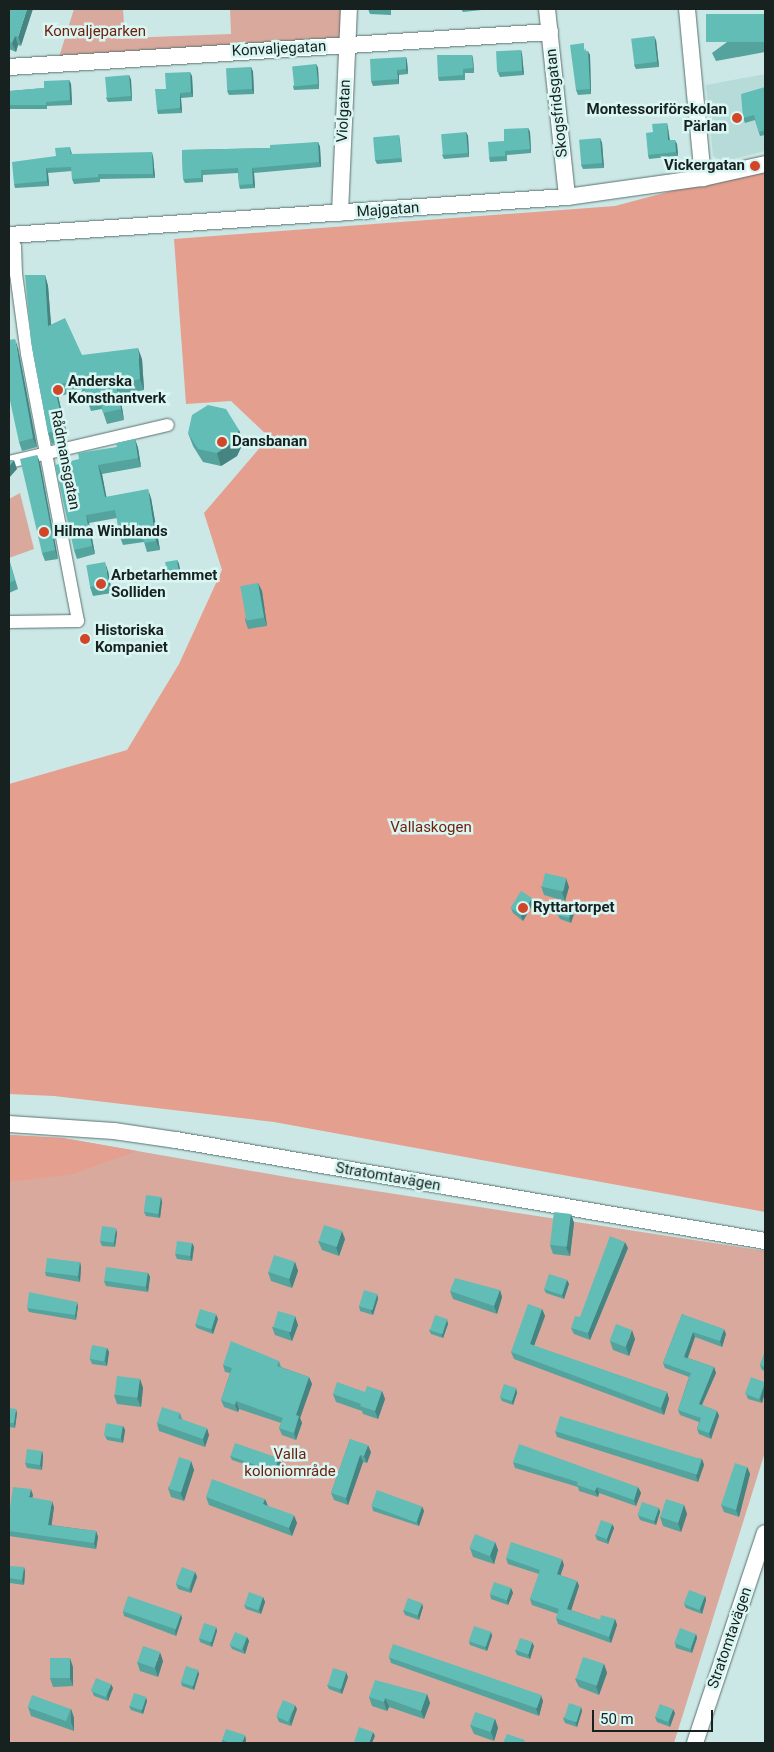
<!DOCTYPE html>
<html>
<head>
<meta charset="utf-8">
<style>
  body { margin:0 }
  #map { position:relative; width:774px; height:1752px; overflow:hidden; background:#cce8e6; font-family:Roboto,sans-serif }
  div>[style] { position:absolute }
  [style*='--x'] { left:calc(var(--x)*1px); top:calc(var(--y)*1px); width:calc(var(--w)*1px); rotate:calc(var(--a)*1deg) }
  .built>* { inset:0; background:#b6dbd8 }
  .green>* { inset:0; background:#daa99d }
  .forest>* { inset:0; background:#e59f8f }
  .roads { filter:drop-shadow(0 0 1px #59716f) drop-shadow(0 0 1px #59716f) }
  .pedestrian>* { height:12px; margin:-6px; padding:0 6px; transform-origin:6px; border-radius:6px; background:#fff }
  .minor>* { height:16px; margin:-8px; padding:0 8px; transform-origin:8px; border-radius:8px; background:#fff }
  .wall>* { inset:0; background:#54a39d; transform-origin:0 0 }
  .shaded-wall>* { inset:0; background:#458480 }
  .building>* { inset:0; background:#62bdb7; transform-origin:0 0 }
  .dots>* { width:14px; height:14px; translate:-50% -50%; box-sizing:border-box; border:2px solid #d9f6f3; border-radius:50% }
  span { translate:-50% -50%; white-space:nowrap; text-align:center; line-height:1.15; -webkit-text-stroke:5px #d9f6f3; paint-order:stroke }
  .park-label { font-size:15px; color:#71200e }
  .street-label { font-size:15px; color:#172120 }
  .poi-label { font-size:15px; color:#172120; font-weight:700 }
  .right { translate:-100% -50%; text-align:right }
  .left { translate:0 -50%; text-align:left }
  .frame { position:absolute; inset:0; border:10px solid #172120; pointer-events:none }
  .scale { position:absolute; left:592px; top:1710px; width:121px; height:22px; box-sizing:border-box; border:2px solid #172120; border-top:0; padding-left:6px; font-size:15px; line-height:18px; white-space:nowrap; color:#172120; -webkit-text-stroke:4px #d9f6f3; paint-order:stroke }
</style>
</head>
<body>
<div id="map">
  <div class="built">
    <i style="clip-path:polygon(765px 74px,765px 151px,722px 162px,713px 156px,706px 85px)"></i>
  </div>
  <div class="green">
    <i style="clip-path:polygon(74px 9px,123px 9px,125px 38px,231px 34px,230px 9px,342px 9px,341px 40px,59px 57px)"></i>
    <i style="clip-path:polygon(20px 493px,34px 549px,9px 558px,9px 499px)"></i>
    <i style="clip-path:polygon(9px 1135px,63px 1138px,298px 1179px,765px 1251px,765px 1452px,674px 1743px,9px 1743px)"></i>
  </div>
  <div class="forest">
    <i style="clip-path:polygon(765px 166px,765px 1212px,274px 1122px,54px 1096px,9px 1094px,9px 784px,127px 750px,179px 664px,222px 570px,204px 513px,269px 437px,231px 401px,186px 404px,174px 239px,615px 206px)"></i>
    <i style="clip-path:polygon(9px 1135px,63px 1138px,137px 1151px,73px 1174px,9px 1182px)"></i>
  </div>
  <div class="roads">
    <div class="pedestrian">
      <i style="--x:9;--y:462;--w:163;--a:-13.1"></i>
      <i style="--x:9;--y:622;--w:69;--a:-0.8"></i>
      <i style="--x:78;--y:621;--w:272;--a:-100.8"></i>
      <i style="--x:27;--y:354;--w:81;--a:-97.8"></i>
      <i style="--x:16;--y:274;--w:28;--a:-92"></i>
    </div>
    <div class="minor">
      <i style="--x:547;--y:9;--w:189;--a:83.9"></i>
      <i style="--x:687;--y:9;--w:170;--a:84.6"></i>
      <i style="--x:9;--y:67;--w:542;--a:-3.7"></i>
      <i style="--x:340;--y:213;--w:204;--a:-87.5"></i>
      <i style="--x:9;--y:235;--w:559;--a:-3.9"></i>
      <i style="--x:567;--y:197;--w:137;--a:-8"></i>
      <i style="--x:703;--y:178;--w:64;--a:-12.7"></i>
      <i style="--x:9;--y:1124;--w:105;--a:3.8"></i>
      <i style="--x:114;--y:1131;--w:63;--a:8.3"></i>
      <i style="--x:176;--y:1140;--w:598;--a:9.73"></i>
      <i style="--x:695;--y:1743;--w:221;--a:-71.6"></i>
    </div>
  </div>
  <div class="wall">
    <i style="clip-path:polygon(9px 9px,21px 46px,18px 45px,16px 52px,9px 49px)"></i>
    <i style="clip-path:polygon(368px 9px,391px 9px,391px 15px,370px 14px)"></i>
    <i style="clip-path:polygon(461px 9px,491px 9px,463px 12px)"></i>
    <i style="clip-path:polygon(765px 14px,765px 52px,716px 61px,712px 53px)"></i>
    <i style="clip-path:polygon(656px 40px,659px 67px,636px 69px,634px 65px)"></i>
    <i style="clip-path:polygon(585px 48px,586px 51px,590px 55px,591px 94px,578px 95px,576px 90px)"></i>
    <i style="clip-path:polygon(521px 50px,522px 54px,524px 75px,500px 77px,498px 73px)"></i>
    <i style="clip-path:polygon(472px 55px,473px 59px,474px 73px,465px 73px,465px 80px,439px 81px,438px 77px)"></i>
    <i style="clip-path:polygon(406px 57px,407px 61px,408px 74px,399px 75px,399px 84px,373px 86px,371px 81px)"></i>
    <i style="clip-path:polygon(316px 64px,318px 68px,319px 89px,294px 90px,293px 86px)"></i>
    <i style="clip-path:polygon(251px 67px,253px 72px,254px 94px,229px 95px,227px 91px)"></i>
    <i style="clip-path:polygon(129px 75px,131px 80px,132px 101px,108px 102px,106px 98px)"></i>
    <i style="clip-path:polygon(192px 76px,193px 97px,181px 98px,182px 113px,158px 114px,157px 110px,166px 89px)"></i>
    <i style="clip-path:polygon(69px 80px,71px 84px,72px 105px,47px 106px,47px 109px,9px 109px,9px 91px,44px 88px)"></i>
    <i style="clip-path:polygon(765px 87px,765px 135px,760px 136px,755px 120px,745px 123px,743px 118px)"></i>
    <i style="clip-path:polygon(667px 123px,668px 128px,670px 140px,677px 144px,678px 156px,649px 159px,648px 155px,653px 132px)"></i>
    <i style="clip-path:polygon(528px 128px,530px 132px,531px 153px,507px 155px,507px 161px,490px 162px,489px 157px,504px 141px)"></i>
    <i style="clip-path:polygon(466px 132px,468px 136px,469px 157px,444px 159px,442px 155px)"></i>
    <i style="clip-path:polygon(399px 135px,400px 140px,402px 162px,377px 164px,375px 160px)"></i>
    <i style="clip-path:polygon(600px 138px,602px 143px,604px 168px,583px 169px,581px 165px)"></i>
    <i style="clip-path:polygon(318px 142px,320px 147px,321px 167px,254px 173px,255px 188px,240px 189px,239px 185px,238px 173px,203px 175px,203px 182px,185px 183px,183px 179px,182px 150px,270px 148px)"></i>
    <i style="clip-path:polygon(70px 147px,72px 154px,153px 156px,155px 178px,100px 179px,100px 182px,74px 184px,72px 179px,72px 171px,48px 173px,49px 186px,15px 188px,14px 184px)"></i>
    <i style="clip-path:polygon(45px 275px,48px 286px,51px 324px,82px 355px,142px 359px,144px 390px,120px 395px,124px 420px,107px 424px,102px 409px,91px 411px,87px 400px,85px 391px,58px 396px,66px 430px,63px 431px,65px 441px,52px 444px,48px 433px)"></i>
    <i style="clip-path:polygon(18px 348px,37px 447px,22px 451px,19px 442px)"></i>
    <i style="clip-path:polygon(239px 430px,243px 443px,237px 456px,221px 466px,203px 462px,193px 446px,188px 433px)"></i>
    <i style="clip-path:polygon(135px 439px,138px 448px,141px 467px,102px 474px,106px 497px,151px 498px,160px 550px,147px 552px,144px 542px,123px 545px,120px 537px,117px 518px,89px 523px,95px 554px,77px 559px,74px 550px,79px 459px,117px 447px)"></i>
    <i style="clip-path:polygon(37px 455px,40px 463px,58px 559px,45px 561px,42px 553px)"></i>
    <i style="clip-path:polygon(9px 559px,18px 589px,9px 593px)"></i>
    <i style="clip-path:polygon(177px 560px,179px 564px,181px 577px,168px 579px,167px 574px)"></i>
    <i style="clip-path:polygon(108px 571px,112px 593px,93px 596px,90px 587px)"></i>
    <i style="clip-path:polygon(258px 583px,262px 591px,267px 626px,248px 629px,245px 620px)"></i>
    <i style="clip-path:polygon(541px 886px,569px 887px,565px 901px,544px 895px)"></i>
    <i style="clip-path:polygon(532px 898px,534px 902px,523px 921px,513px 913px,511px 908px)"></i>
    <i style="clip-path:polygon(575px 911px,571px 923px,560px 919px,558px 915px)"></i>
    <i style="clip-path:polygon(161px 1197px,162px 1202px,160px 1218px,146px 1216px,144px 1212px)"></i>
    <i style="clip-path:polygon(571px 1214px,574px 1223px,570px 1256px,553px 1254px,550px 1245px)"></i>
    <i style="clip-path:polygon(117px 1233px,115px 1247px,102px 1246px,100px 1241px)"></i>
    <i style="clip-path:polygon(345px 1239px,339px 1256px,322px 1250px,318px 1241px)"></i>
    <i style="clip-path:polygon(192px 1243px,194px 1247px,192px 1261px,177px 1259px,175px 1254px)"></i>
    <i style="clip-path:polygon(628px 1248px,590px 1340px,574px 1334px,571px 1328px,580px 1317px)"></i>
    <i style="clip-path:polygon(80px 1262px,81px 1267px,80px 1282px,46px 1276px,45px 1272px)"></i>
    <i style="clip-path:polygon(295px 1262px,298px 1271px,292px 1288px,271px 1281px,268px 1272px)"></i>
    <i style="clip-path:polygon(148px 1273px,150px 1277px,148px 1292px,106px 1286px,104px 1281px)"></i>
    <i style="clip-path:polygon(567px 1280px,569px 1284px,564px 1299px,546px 1293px,544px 1289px)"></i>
    <i style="clip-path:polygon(500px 1290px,502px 1297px,497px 1314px,453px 1299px,450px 1291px)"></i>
    <i style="clip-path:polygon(377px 1294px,378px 1299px,373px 1315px,360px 1311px,359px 1306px)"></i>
    <i style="clip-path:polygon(78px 1306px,76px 1320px,29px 1312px,27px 1308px)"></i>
    <i style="clip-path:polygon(542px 1309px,545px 1316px,534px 1346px,667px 1392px,669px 1399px,664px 1415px,514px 1359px,511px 1352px)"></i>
    <i style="clip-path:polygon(682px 1314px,726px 1334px,722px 1347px,695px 1337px,688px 1358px,714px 1367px,716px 1373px,702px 1405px,717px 1411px,719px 1416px,711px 1439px,699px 1434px,697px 1429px,699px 1422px,680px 1415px,678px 1410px,689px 1377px,665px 1368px,663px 1363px)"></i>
    <i style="clip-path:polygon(218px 1319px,213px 1334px,197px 1328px,195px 1324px)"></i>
    <i style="clip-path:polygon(448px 1324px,443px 1338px,431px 1334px,429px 1330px)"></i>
    <i style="clip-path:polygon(298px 1325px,292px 1341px,275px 1335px,272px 1327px)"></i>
    <i style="clip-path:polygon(635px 1339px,629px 1356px,613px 1350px,610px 1341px)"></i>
    <i style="clip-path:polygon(107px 1348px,109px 1352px,107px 1366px,92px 1364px,90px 1359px)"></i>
    <i style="clip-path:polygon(765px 1352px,765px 1371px,762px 1370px,760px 1365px)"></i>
    <i style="clip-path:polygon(279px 1361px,281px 1367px,309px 1377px,312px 1384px,300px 1418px,302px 1423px,296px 1440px,282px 1435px,279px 1428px,281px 1423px,239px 1409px,238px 1412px,224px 1407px,221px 1400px,230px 1373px,225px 1372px,223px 1365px)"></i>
    <i style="clip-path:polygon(140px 1379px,143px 1388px,141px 1407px,117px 1404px,114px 1395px)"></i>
    <i style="clip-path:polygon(765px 1382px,762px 1403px,748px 1399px,746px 1394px)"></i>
    <i style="clip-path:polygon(516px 1388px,517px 1393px,513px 1405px,502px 1401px,500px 1397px)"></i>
    <i style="clip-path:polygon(382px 1391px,385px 1399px,378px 1419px,363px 1414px,362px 1411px,336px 1402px,333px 1394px)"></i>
    <i style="clip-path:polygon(9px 1408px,17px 1413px,15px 1428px,9px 1427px)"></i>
    <i style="clip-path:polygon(180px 1413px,182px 1419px,209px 1435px,205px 1447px,159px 1431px,157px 1423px)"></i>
    <i style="clip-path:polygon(123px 1426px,125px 1430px,123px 1443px,107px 1440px,105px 1436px)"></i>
    <i style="clip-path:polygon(555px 1431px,702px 1459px,704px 1465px,698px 1482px,557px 1437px)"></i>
    <i style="clip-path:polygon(350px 1439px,371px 1452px,367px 1463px,363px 1462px,348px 1505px,334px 1500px,331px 1493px)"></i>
    <i style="clip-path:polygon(42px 1451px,43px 1456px,42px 1470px,27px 1468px,25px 1463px)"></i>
    <i style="clip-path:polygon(230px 1456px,281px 1462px,277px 1475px,232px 1460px)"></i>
    <i style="clip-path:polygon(191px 1461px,194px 1470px,184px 1501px,171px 1497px,168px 1488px)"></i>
    <i style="clip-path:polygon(513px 1462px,638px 1487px,641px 1493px,636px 1506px,599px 1493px,598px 1497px,579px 1491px,578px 1487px,515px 1468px)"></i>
    <i style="clip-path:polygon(747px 1467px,750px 1474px,739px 1517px,724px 1512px,721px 1505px)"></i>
    <i style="clip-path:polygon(33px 1495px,32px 1498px,54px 1507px,51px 1525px,96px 1531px,98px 1537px,96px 1549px,9px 1536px,9px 1515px)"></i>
    <i style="clip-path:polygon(206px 1497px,265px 1499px,268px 1506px,297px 1523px,292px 1536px,209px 1505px)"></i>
    <i style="clip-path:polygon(684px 1505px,687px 1514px,681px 1532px,663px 1526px,660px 1517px)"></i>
    <i style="clip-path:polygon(372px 1506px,424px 1511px,419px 1526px,373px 1511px)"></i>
    <i style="clip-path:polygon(659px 1508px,660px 1512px,656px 1525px,640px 1520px,638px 1515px)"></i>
    <i style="clip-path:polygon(612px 1524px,614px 1528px,608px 1544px,597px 1540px,595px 1535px)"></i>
    <i style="clip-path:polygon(495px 1542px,498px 1550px,494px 1564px,473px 1557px,470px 1548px)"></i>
    <i style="clip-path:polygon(506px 1558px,564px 1565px,560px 1575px,577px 1581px,579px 1586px,571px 1610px,600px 1620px,615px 1619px,617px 1625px,611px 1643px,558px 1624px,556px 1618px,558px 1614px,532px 1605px,530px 1599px,539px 1574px,508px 1564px)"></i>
    <i style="clip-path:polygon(24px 1567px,25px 1572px,24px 1585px,10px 1583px,9px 1580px,9px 1573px)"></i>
    <i style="clip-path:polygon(195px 1572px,197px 1577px,191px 1593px,178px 1589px,176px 1584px)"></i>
    <i style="clip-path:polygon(511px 1588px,513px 1593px,508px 1605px,491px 1599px,490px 1594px)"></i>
    <i style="clip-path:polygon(705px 1596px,706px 1600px,702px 1614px,686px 1608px,684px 1604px)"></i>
    <i style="clip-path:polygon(263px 1597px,265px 1602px,261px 1614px,246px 1609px,244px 1605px)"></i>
    <i style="clip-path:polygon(423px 1607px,419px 1620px,405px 1615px,403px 1610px)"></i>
    <i style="clip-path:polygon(123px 1611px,182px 1618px,176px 1636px,124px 1616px)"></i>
    <i style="clip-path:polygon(216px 1627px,217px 1631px,212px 1647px,200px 1642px,199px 1638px)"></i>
    <i style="clip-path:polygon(491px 1632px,492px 1636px,487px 1651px,470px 1645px,469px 1641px)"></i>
    <i style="clip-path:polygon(696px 1634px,697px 1638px,692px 1653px,676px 1648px,675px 1643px)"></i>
    <i style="clip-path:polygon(247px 1637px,249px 1641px,245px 1654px,232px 1649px,230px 1645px)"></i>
    <i style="clip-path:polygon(534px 1646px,530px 1659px,517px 1655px,515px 1650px)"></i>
    <i style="clip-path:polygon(389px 1657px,543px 1701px,539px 1716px,391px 1663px)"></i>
    <i style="clip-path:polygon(163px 1661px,158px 1677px,140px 1671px,137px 1662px)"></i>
    <i style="clip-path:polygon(604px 1664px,607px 1673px,599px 1695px,579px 1687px,575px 1679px)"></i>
    <i style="clip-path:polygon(73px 1667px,73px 1686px,53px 1687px,50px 1678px)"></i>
    <i style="clip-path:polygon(199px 1674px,194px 1690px,182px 1686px,181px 1682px)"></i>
    <i style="clip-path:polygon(348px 1677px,342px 1694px,329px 1689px,327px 1685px)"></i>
    <i style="clip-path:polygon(113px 1688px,108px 1701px,94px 1696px,92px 1691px)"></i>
    <i style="clip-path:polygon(427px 1694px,430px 1703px,424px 1719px,389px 1707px,387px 1711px,372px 1706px,369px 1697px)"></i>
    <i style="clip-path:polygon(147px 1701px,143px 1714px,131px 1710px,129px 1706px)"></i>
    <i style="clip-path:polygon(28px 1707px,71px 1709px,74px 1718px,74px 1731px,31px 1716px)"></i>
    <i style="clip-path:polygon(581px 1707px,582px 1711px,577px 1727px,565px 1723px,563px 1718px)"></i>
    <i style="clip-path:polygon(297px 1709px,291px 1726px,279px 1722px,277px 1717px)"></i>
    <i style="clip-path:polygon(675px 1713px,670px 1727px,657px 1722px,655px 1717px)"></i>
    <i style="clip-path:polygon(495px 1719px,498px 1728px,494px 1741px,474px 1734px,470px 1725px)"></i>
    <i style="left:222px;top:1740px;width:24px;height:3px"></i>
  </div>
  <div class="shaded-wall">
    <i style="clip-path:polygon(27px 9px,33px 9px,21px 46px,18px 37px)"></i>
    <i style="clip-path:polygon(15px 36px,18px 45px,16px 52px,12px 43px)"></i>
    <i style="clip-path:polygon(654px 36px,656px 40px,659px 67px,657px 62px)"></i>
    <i style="clip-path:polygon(521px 50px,522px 54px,524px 75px,522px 71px)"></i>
    <i style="clip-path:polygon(588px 51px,590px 55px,591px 94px,590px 89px)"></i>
    <i style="clip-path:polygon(472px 55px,473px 59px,474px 73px,473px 68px)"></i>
    <i style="clip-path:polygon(406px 57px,407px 61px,408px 74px,406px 69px)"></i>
    <i style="clip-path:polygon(316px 64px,318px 68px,319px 89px,318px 84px)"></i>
    <i style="clip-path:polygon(251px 67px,253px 72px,254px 94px,252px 89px)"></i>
    <i style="clip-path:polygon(397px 70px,399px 75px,399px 84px,398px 79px)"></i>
    <i style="clip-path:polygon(190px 72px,192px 76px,193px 97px,191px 92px)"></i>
    <i style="clip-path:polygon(129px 75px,131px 80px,132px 101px,131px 96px)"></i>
    <i style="clip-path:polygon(69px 80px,71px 84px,72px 105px,70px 100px)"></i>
    <i style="clip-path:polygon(180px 93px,181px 98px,182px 113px,180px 108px)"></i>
    <i style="clip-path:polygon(667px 123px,668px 128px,670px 145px,668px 140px)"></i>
    <i style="clip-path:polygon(528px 128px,530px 132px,531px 153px,530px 149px)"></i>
    <i style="clip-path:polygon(466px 132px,468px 136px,469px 157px,468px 153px)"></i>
    <i style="clip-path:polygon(600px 138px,602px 143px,604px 168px,602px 163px)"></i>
    <i style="clip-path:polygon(675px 140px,677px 144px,678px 156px,676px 152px)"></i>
    <i style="clip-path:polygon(318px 142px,320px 147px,321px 167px,319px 162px)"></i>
    <i style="clip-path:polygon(152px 152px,153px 156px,155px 178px,153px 174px)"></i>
    <i style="clip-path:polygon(46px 168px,48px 173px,49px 186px,47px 181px)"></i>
    <i style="clip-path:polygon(252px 168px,254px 173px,255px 188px,253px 184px)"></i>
    <i style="clip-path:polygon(45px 275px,48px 286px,52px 337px,48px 326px)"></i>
    <i style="clip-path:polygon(15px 339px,18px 348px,37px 447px,33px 438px)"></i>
    <i style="clip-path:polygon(138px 348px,142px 359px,144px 390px,140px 379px)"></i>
    <i style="clip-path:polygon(116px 384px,120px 395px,124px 420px,121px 409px)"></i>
    <i style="clip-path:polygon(54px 385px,58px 396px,66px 430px,62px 419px)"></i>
    <i style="clip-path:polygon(59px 420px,63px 431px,65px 441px,61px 430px)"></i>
    <i style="clip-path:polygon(239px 430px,243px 443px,237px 456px,221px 466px,217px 453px)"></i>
    <i style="clip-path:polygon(135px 439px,138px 448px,141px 467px,138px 458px)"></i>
    <i style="clip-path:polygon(37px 455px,40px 463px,58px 559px,55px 550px)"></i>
    <i style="clip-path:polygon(14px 460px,17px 469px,9px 478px,9px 466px)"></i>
    <i style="clip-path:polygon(98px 465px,102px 474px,108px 505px,105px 497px)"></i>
    <i style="clip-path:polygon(148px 489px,151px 498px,160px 550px,156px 541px)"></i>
    <i style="clip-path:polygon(86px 515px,89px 523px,95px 554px,92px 546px)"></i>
    <i style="clip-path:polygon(177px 560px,179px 564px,181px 577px,179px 572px)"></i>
    <i style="clip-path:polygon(105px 562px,108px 571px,112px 593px,109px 584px)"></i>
    <i style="clip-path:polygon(258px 583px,262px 591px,267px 626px,264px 617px)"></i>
    <i style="clip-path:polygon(566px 878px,569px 887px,565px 901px,562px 892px)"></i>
    <i style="clip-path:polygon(532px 898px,534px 902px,523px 921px,521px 916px)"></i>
    <i style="clip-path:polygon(573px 906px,575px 911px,571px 923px,569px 918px)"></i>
    <i style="clip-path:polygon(161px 1197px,162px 1202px,160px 1218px,158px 1214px)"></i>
    <i style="clip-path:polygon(571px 1214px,574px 1223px,570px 1256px,566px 1247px)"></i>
    <i style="clip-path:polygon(116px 1228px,117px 1233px,115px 1247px,114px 1243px)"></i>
    <i style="clip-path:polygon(342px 1231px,345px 1239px,339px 1256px,336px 1247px)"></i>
    <i style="clip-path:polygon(625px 1242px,628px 1248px,590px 1340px,588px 1333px)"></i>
    <i style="clip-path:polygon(192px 1243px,194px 1247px,192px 1261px,190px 1257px)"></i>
    <i style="clip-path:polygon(80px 1262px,81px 1267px,80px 1282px,78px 1277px)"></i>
    <i style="clip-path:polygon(295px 1262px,298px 1271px,292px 1288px,289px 1279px)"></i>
    <i style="clip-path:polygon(148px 1273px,150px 1277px,148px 1292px,146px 1288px)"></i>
    <i style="clip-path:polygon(567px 1280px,569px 1284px,564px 1299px,562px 1295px)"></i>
    <i style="clip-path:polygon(500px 1290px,502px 1297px,497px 1314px,494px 1306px)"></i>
    <i style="clip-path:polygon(377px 1294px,378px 1299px,373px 1315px,371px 1311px)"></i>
    <i style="clip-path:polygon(77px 1302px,78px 1306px,76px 1320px,75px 1315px)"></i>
    <i style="clip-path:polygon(542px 1309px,545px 1316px,532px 1351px,530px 1344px)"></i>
    <i style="clip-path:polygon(216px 1314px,218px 1319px,213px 1334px,211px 1329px)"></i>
    <i style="clip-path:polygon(295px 1316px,298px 1325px,292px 1341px,289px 1332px)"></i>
    <i style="clip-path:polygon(447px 1319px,448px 1324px,443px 1338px,441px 1334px)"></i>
    <i style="clip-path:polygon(724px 1329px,726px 1334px,722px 1347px,720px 1341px)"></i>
    <i style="clip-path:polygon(632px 1330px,635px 1339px,629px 1356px,626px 1347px)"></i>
    <i style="clip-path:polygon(693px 1332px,695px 1337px,686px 1362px,684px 1357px)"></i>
    <i style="clip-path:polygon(107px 1348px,109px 1352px,107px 1366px,105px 1361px)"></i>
    <i style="clip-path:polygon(714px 1367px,716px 1373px,700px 1409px,699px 1404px)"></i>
    <i style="clip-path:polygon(309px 1377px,312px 1384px,300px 1418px,302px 1423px,296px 1440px,294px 1433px,296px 1415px)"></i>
    <i style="clip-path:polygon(140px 1379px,143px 1388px,141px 1407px,137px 1398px)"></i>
    <i style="clip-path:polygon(765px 1383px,765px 1393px,762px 1403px,760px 1399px)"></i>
    <i style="clip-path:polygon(516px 1388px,517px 1393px,513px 1405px,512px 1401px)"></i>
    <i style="clip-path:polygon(382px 1391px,385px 1399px,378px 1419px,375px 1411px)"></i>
    <i style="clip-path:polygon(667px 1392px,669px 1399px,664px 1415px,661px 1408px)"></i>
    <i style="clip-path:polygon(236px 1401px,239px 1409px,238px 1412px,235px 1405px)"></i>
    <i style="clip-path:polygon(16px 1409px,17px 1413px,15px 1428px,14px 1423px)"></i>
    <i style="clip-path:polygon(717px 1411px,719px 1416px,711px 1439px,709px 1433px)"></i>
    <i style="clip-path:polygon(123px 1426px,125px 1430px,123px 1443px,121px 1438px)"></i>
    <i style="clip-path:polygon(207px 1428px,209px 1435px,205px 1447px,203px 1439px)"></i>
    <i style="clip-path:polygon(368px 1445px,371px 1452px,367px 1463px,364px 1456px)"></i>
    <i style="clip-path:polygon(42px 1451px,43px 1456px,42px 1470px,40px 1465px)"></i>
    <i style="clip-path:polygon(360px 1455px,363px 1462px,348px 1505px,346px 1498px)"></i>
    <i style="clip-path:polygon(279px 1458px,281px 1462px,277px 1475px,275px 1470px)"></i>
    <i style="clip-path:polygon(702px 1459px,704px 1465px,698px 1482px,696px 1476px)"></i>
    <i style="clip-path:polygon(191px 1461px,194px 1470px,184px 1501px,180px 1492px)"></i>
    <i style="clip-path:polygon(747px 1467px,750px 1474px,739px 1517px,736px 1510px)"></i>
    <i style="clip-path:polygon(597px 1487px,599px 1493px,598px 1497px,595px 1491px)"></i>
    <i style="clip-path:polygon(638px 1487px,641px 1493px,636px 1506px,634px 1500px)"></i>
    <i style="clip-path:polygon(31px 1489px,33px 1495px,31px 1503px,29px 1497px)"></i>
    <i style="clip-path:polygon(265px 1499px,268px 1507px,263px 1504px)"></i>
    <i style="clip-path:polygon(52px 1501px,54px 1507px,51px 1530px,48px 1525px)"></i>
    <i style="clip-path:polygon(684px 1505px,687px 1514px,681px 1532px,678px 1523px)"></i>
    <i style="clip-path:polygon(422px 1506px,424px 1511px,419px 1526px,417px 1522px)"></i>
    <i style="clip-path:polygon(659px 1508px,660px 1512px,656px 1525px,654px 1521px)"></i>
    <i style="clip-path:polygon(294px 1515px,297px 1523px,292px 1536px,289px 1528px)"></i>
    <i style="clip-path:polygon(612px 1524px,614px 1528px,608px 1544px,607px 1539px)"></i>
    <i style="clip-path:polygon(96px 1531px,98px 1537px,96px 1549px,94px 1543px)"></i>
    <i style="clip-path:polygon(495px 1542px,498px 1550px,494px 1564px,490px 1555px)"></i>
    <i style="clip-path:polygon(562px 1559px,564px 1565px,559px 1580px,557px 1574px)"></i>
    <i style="clip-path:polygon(24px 1567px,25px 1572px,24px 1585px,22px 1580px)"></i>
    <i style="clip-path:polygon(195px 1572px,197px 1577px,191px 1593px,190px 1589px)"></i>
    <i style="clip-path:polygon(577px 1581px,579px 1586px,570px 1614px,567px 1609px)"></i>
    <i style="clip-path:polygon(511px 1588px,513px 1593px,508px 1605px,507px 1600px)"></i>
    <i style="clip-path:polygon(705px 1596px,706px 1600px,702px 1614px,700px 1609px)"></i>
    <i style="clip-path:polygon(263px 1597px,265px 1602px,261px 1614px,259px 1610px)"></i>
    <i style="clip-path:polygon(422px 1603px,423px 1607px,419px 1620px,418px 1615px)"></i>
    <i style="clip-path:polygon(181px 1614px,182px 1618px,176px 1636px,175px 1631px)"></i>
    <i style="clip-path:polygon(615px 1619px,617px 1625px,611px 1643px,609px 1637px)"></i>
    <i style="clip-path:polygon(216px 1627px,217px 1631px,212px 1647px,210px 1642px)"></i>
    <i style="clip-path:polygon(491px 1632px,492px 1636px,487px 1651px,485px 1647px)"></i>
    <i style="clip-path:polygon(696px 1634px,697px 1638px,692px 1653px,691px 1649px)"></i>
    <i style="clip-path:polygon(247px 1637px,249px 1641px,245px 1654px,243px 1649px)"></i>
    <i style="clip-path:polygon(532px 1642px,534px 1646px,530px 1659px,528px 1655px)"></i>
    <i style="clip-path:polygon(160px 1652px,163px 1661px,158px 1677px,155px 1668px)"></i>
    <i style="clip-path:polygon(70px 1658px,73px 1667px,73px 1686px,70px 1678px)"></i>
    <i style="clip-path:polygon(604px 1664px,607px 1673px,599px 1695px,596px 1686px)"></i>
    <i style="clip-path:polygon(198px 1670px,199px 1674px,194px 1690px,192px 1686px)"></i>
    <i style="clip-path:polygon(346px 1672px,348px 1677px,342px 1694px,340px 1689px)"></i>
    <i style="clip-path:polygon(111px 1684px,113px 1688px,108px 1701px,107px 1696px)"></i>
    <i style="clip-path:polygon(427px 1694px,430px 1703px,424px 1719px,421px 1711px)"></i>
    <i style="clip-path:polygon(541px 1695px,543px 1701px,539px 1716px,536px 1709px)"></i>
    <i style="clip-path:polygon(146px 1697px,147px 1701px,143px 1714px,141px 1710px)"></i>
    <i style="clip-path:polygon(385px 1698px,389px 1707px,387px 1711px,384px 1702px)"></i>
    <i style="clip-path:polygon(295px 1705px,297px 1709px,291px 1726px,290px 1721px)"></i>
    <i style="clip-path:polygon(581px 1707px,582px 1711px,577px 1727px,575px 1722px)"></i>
    <i style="clip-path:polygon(71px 1709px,74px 1718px,74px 1731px,71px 1722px)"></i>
    <i style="clip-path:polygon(673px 1709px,675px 1713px,670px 1727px,669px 1722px)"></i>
    <i style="clip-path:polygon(495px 1719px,498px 1728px,494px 1741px,491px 1732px)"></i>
    <i style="clip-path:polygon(373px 1732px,375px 1736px,372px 1743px,369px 1743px)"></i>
    <i style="clip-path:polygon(245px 1735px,246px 1740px,245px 1743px,242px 1743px)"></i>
  </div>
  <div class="building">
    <i style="clip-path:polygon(9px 9px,27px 9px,18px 37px,15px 36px,12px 43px,9px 42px)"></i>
    <i style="left:765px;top:14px;width:28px;height:59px;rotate:90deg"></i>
    <i style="left:654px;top:36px;width:26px;height:23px;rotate:83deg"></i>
    <i style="clip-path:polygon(584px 43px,584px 51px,588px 51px,590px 89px,576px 90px,570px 45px)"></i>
    <i style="left:521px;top:50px;width:21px;height:25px;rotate:87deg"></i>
    <i style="clip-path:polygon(437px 55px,472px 55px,473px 68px,463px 69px,463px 75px,438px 77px)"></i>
    <i style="clip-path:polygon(406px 57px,406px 69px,397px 70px,398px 79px,371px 81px,370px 59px)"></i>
    <i style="left:316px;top:64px;width:20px;height:24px;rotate:84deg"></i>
    <i style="left:251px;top:67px;width:22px;height:25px;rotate:87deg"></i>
    <i style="clip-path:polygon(190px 72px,191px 92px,180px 93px,180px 108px,157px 110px,155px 89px,166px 89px,165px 73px)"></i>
    <i style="left:129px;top:75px;width:21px;height:24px;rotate:85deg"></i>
    <i style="clip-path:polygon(69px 80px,70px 100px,46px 102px,46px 105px,9px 105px,9px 91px,44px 88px,44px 81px)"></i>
    <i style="clip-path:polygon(765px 87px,765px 130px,759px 132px,754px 115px,743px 118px,741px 94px)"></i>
    <i style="clip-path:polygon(667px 123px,668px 140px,675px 140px,676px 152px,648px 155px,646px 133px,653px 132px,652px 124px)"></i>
    <i style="clip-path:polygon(528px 128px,530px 149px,505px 151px,505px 156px,489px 157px,488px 142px,504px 141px,504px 129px)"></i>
    <i style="left:466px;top:132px;width:21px;height:25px;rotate:85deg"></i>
    <i style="left:399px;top:135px;width:23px;height:26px;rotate:85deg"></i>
    <i style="left:600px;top:138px;width:25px;height:21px;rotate:85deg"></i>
    <i style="clip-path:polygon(318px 142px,319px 162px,252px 168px,253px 184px,239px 185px,238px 168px,201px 170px,201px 178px,183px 179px,182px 150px,270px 148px,270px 145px)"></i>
    <i style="clip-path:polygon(70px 147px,70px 154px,152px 152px,153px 174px,98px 174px,98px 177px,72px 179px,71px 167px,46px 168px,47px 181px,14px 184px,12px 162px,56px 156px,55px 148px)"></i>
    <i style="clip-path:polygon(25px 275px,45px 275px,48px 326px,65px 318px,82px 355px,138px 348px,140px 379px,116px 384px,121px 409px,103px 413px,100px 398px,87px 400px,83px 380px,54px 385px,62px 419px,59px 420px,61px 430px,48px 433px,31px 342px)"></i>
    <i style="clip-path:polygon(15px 339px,33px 438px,19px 442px,9px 396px,9px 340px)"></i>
    <i style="clip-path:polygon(208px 405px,226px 409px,239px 430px,232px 443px,217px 453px,198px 449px,188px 433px,192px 415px)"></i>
    <i style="clip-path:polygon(135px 439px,138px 458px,98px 465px,105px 497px,148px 489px,156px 541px,144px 543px,142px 533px,120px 537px,115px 510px,86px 515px,92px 546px,74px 550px,55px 465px,79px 459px,78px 453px,117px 447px,116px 443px)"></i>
    <i style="clip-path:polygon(37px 455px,55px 550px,42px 553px,20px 459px)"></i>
    <i style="clip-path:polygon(9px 460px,14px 460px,9px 466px)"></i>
    <i style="clip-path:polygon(9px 559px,15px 580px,9px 583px)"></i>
    <i style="left:177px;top:560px;width:12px;height:12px;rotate:81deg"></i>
    <i style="left:105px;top:562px;width:22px;height:19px;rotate:80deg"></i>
    <i style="left:258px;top:583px;width:35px;height:18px;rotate:80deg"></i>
    <i style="left:545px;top:873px;width:22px;height:14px;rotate:13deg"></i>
    <i style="left:521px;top:891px;width:13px;height:20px;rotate:32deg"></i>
    <i style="clip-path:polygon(560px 902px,573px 906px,569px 918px,558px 915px)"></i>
    <i style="left:146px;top:1195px;width:15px;height:17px;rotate:8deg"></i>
    <i style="left:554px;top:1212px;width:17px;height:33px;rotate:7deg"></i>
    <i style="left:324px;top:1225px;width:19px;height:17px;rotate:18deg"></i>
    <i style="left:102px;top:1226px;width:14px;height:15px;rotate:8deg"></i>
    <i style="clip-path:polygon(610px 1236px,625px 1242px,588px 1333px,571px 1328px,575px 1316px,580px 1317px)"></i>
    <i style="left:177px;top:1241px;width:15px;height:13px;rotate:8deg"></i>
    <i style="left:274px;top:1255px;width:22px;height:18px;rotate:18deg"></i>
    <i style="left:47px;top:1258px;width:33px;height:14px;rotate:7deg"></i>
    <i style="left:106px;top:1267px;width:42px;height:14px;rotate:8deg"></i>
    <i style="left:549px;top:1274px;width:19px;height:16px;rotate:18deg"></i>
    <i style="clip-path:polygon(455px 1278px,500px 1290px,494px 1306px,450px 1291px)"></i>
    <i style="left:364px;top:1290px;width:14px;height:17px;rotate:17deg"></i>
    <i style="clip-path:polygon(29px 1292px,77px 1302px,75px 1315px,27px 1308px)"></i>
    <i style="clip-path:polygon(528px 1304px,542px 1309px,530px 1344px,667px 1392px,661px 1408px,511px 1352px)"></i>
    <i style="left:200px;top:1309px;width:17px;height:16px;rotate:17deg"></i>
    <i style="left:278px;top:1311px;width:18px;height:17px;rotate:16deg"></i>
    <i style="clip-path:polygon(682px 1314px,724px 1329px,720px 1341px,693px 1332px,684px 1357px,714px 1367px,699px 1404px,717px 1411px,709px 1433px,697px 1429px,701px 1418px,678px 1410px,691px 1373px,663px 1363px)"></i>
    <i style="left:435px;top:1315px;width:13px;height:16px;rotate:18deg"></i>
    <i style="left:616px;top:1324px;width:17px;height:18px;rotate:21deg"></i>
    <i style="clip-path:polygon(231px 1341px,279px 1361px,277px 1366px,309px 1377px,296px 1415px,299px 1416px,294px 1433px,279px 1428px,283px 1418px,236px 1401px,235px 1405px,221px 1400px,232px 1368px,223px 1365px)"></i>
    <i style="left:92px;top:1345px;width:15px;height:14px;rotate:11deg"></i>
    <i style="clip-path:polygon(765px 1352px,765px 1367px,760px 1365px)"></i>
    <i style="left:117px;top:1376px;width:23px;height:19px;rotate:7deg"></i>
    <i style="left:751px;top:1377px;width:15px;height:18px;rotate:20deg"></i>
    <i style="clip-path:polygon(337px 1382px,365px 1392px,367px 1386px,382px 1391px,375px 1411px,360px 1406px,361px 1404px,333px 1394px)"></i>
    <i style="left:504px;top:1384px;width:13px;height:14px;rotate:18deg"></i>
    <i style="clip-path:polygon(162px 1407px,180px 1413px,178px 1418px,207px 1428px,203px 1439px,157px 1423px)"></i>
    <i style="clip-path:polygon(9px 1408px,16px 1409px,14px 1423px,9px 1423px)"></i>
    <i style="left:560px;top:1416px;width:148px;height:16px;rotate:17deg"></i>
    <i style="left:106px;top:1423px;width:17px;height:13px;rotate:10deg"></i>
    <i style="clip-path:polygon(350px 1439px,368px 1445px,364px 1456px,360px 1455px,346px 1498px,331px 1493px)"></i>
    <i style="left:235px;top:1443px;width:46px;height:14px;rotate:19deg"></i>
    <i style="clip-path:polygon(519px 1444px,638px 1487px,634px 1500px,597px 1487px,595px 1491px,577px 1485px,578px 1482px,513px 1462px)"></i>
    <i style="left:27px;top:1449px;width:15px;height:14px;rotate:8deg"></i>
    <i style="left:179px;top:1457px;width:13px;height:33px;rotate:18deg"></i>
    <i style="clip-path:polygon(735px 1463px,747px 1467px,736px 1510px,721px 1505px)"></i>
    <i style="clip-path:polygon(212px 1479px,265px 1499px,263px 1504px,294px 1515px,289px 1528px,206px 1497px)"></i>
    <i style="clip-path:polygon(13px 1487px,31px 1489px,29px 1497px,52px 1501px,48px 1525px,96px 1531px,94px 1543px,9px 1531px,9px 1515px)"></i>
    <i style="left:377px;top:1490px;width:48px;height:17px;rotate:20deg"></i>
    <i style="left:666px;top:1499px;width:19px;height:19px;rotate:18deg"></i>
    <i style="left:642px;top:1502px;width:18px;height:14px;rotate:19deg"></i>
    <i style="left:601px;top:1520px;width:12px;height:16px;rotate:20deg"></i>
    <i style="left:475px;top:1534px;width:22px;height:15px;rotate:22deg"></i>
    <i style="clip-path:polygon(511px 1542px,562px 1559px,557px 1574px,577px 1581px,567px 1609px,600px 1620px,601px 1615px,615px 1619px,609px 1637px,556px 1618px,559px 1609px,530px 1599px,540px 1570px,506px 1558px)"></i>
    <i style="clip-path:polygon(10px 1566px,24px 1567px,22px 1580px,9px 1578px)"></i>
    <i style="left:182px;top:1567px;width:14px;height:18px;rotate:21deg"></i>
    <i style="left:494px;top:1582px;width:18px;height:13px;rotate:19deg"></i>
    <i style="left:689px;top:1590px;width:17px;height:15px;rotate:21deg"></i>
    <i style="left:249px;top:1592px;width:15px;height:14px;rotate:20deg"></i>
    <i style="left:128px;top:1596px;width:56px;height:16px;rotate:19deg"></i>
    <i style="left:408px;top:1598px;width:15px;height:13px;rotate:20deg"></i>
    <i style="left:204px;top:1623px;width:13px;height:16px;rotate:18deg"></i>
    <i style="left:474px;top:1626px;width:18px;height:16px;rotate:19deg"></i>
    <i style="left:680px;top:1628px;width:17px;height:16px;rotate:21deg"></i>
    <i style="left:235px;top:1632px;width:13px;height:14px;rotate:23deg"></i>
    <i style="left:520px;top:1638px;width:13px;height:13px;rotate:18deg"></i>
    <i style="left:393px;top:1644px;width:157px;height:14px;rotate:19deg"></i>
    <i style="left:143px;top:1646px;width:18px;height:17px;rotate:19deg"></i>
    <i style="left:583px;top:1657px;width:22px;height:23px;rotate:18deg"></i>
    <i style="left:70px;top:1658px;width:20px;height:20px;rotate:90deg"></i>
    <i style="left:186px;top:1666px;width:13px;height:17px;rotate:18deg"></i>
    <i style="left:333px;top:1668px;width:14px;height:18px;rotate:17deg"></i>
    <i style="left:96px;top:1678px;width:16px;height:14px;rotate:22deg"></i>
    <i style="clip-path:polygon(375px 1680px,427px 1694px,421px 1711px,385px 1698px,384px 1702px,369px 1697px)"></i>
    <i style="left:134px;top:1693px;width:13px;height:14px;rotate:18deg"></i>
    <i style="left:32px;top:1695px;width:41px;height:13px;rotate:20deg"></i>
    <i style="left:283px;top:1700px;width:13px;height:18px;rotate:23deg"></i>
    <i style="left:569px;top:1703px;width:13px;height:16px;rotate:18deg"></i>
    <i style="left:660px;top:1704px;width:14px;height:14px;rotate:21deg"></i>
    <i style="left:475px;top:1712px;width:21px;height:14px;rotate:19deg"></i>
    <i style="clip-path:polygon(359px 1727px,373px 1732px,369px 1743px,357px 1743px,354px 1742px)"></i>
    <i style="clip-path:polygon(226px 1729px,245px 1735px,242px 1743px,230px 1743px,222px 1740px)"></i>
    <i style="clip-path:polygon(507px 1734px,525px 1740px,524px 1743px,503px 1743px)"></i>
  </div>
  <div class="dots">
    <i style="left:737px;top:118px;background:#d14628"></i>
    <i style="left:755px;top:166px;background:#d14628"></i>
    <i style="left:58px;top:390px;background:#d14628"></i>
    <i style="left:222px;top:442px;background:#d14628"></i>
    <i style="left:44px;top:532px;background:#d14628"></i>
    <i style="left:101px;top:584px;background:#d14628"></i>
    <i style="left:85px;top:639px;background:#d14628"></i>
    <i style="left:523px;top:908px;background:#d14628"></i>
  </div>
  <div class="park-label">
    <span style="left:95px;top:32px">Konvaljeparken</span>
    <span style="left:431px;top:828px">Vallaskogen</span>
    <span style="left:290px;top:1463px">Valla<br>koloniområde</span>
  </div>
  <div class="street-label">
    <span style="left:279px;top:49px;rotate:-3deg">Konvaljegatan</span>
    <span style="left:557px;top:103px;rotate:-96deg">Skogsfridsgatan</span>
    <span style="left:344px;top:111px;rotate:-87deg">Violgatan</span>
    <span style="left:388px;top:210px;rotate:-4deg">Majgatan</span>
    <span style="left:65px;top:460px;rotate:79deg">Rådmansgatan</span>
    <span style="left:388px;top:1177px;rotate:10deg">Stratomtavägen</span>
    <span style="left:730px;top:1638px;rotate:-71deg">Stratomtavägen</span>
  </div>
  <div class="poi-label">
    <span class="right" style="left:727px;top:118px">Montessoriförskolan<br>Pärlan</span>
    <span class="right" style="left:745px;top:166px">Vickergatan</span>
    <span class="left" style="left:68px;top:390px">Anderska<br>Konsthantverk</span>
    <span class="left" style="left:232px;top:442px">Dansbanan</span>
    <span class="left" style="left:54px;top:532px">Hilma Winblands</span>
    <span class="left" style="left:111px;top:584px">Arbetarhemmet<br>Solliden</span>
    <span class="left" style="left:95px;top:639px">Historiska<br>Kompaniet</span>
    <span class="left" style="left:533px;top:908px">Ryttartorpet</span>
  </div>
  <div class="frame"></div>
  <div class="scale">50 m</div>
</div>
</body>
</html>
